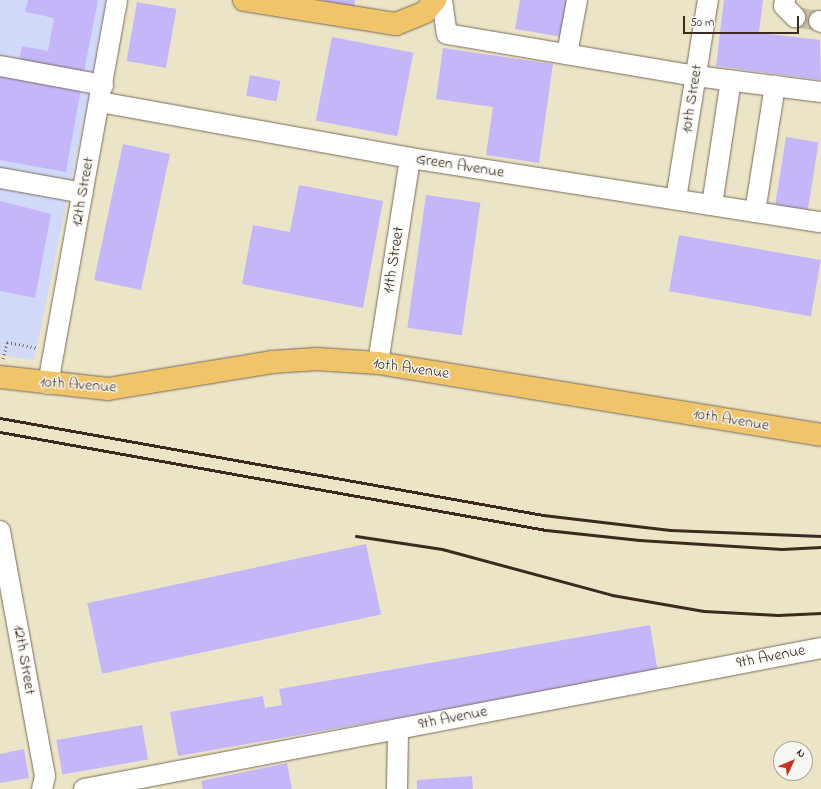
<!DOCTYPE html>
<html>
<head>
<meta charset="utf-8">
<style>
  body { margin:0 }
  #map { position:relative; width:821px; height:789px; overflow:hidden; background:#ece4c7; font-family:"Indie Flower",sans-serif }
  div>[style] { position:absolute }
  [style*='--x'] { left:calc(var(--x)*1px); top:calc(var(--y)*1px); width:calc(var(--w)*1px); rotate:calc(var(--a)*1deg) }
  .built>* { inset:0; background:#d1d9f9 }
  .building>* { inset:0; background:#c5b6f9; transform-origin:0 0 }
  .minor-tunnel>* { height:20px; margin-top:-10px; transform-origin:0; background:repeating-linear-gradient(90deg,#c9bfa5 0 20px,transparent 0 30px) }
  .path>* { height:2.5px; margin-top:-1.25px; transform-origin:0; background:repeating-linear-gradient(90deg,#796b59 0 1px,transparent 0 4px) }
  .roads { filter:drop-shadow(0 0 1px #796b59) drop-shadow(0 0 1px #796b59) }
  .minor>* { height:20px; margin:-10px; padding:0 10px; transform-origin:10px; border-radius:10px; background:#fff }
  .major>* { height:22px; margin:-11px; padding:0 11px; transform-origin:11px; border-radius:11px; background:#f0c469 }
  .rail>* { height:3px; margin:-1.5px; padding:0 1.5px; transform-origin:1.5px; border-radius:1.5px; background:#3b2a1e }
  span { translate:-50% -50%; white-space:nowrap; text-align:center; line-height:1.15; -webkit-text-stroke:3px #f6f6f2; paint-order:stroke }
  .street-label { font-size:16px; color:#3b2a1e }
  .north { position:absolute; left:773px; top:741px; width:40px; height:40px; box-sizing:border-box; background:#f6f6f2; border:1px solid #aba49d; border-radius:50%; rotate:46deg; font-size:11px; font-weight:700; line-height:16px; text-align:center; color:#3b2a1e }
  .north::after { content:''; display:block; margin:auto; width:14px; height:18px; background:#c8321e; clip-path:polygon(50% 0,100% 100%,50% 72%,0 100%) }
  .scale { position:absolute; left:683px; top:16px; width:116px; height:18px; box-sizing:border-box; border:2px solid #3b2a1e; border-top:0; padding-left:5px; font-size:12px; line-height:14px; white-space:nowrap; color:#3b2a1e; -webkit-text-stroke:3px #f6f6f2; paint-order:stroke }
</style>
</head>
<body>
<div id="map">
  <div class="built">
    <i style="clip-path:polygon(0 0,109px 0,34px 360px,0 355px)"></i>
  </div>
  <div class="building">
    <i style="clip-path:polygon(28px 0,98px 0,83px 77px,18px 65px,22px 46px,48px 51px,54px 18px,25px 12px)"></i>
    <i style="clip-path:polygon(318px 0,355px 0,354px 8px)"></i>
    <i style="clip-path:polygon(520px 0,568px 0,562px 37px,515px 29px)"></i>
    <i style="clip-path:polygon(724px 0,763px 0,759px 33px,820px 40px,821px 80px,716px 66px)"></i>
    <i style="left:137px;top:2px;width:40px;height:60px;rotate:10deg"></i>
    <i style="left:332px;top:37px;width:83px;height:85px;rotate:11deg"></i>
    <i style="clip-path:polygon(443px 48px,553px 64px,539px 163px,486px 155px,493px 107px,436px 99px)"></i>
    <i style="clip-path:polygon(0 74px,81px 89px,66px 172px,0 160px)"></i>
    <i style="left:250px;top:75px;width:31px;height:21px;rotate:11deg"></i>
    <i style="left:786px;top:137px;width:33px;height:69px;rotate:9deg"></i>
    <i style="left:123px;top:144px;width:48px;height:139px;rotate:12deg"></i>
    <i style="clip-path:polygon(299px 185px,383px 201px,363px 308px,242px 284px,253px 225px,290px 232px)"></i>
    <i style="left:426px;top:195px;width:55px;height:134px;rotate:8deg"></i>
    <i style="clip-path:polygon(0 201px,51px 214px,35px 298px,0 291px)"></i>
    <i style="left:679px;top:235px;width:144px;height:57px;rotate:10deg"></i>
    <i style="left:366px;top:544px;width:72px;height:285px;rotate:78deg"></i>
    <i style="clip-path:polygon(650px 625px,658px 673px,178px 756px,170px 712px,263px 696px,265px 708px,282px 705px,279px 689px)"></i>
    <i style="left:142px;top:725px;width:35px;height:87px;rotate:80deg"></i>
    <i style="clip-path:polygon(24px 749px,29px 778px,0 783px,0 754px)"></i>
    <i style="clip-path:polygon(287px 763px,292px 789px,203px 789px,201px 781px)"></i>
    <i style="clip-path:polygon(472px 776px,473px 789px,417px 789px,417px 780px)"></i>
  </div>
  <div class="minor-tunnel">
    <i style="--x:795;--y:17;--w:24;--a:9"></i>
  </div>
  <div class="path">
    <i style="--x:3;--y:359;--w:17;--a:-77"></i>
    <i style="--x:7;--y:342;--w:31;--a:11"></i>
  </div>
  <div class="roads">
    <div class="minor">
      <i style="--x:442;--y:0;--w:34;--a:82"></i>
      <i style="--x:447;--y:34;--w:253;--a:9.6"></i>
      <i style="--x:696;--y:76;--w:126;--a:7.3"></i>
      <i style="--x:785;--y:0;--w:6;--a:99"></i>
      <i style="--x:784;--y:6;--w:16;--a:45"></i>
      <i style="--x:819;--y:21;--w:2;--a:27"></i>
      <i style="--x:567;--y:54;--w:55;--a:-79.5"></i>
      <i style="--x:0;--y:66;--w:105;--a:10.5"></i>
      <i style="--x:100;--y:102;--w:315;--a:10.2"></i>
      <i style="--x:410;--y:158;--w:416;--a:8.9"></i>
      <i style="--x:0;--y:178;--w:84;--a:10.2"></i>
      <i style="--x:676;--y:199;--w:202;--a:-80.9"></i>
      <i style="--x:712;--y:205;--w:126;--a:-81.4"></i>
      <i style="--x:755;--y:212;--w:128;--a:-81"></i>
      <i style="--x:378;--y:363;--w:207;--a:-81.1"></i>
      <i style="--x:48;--y:384;--w:390;--a:-79.8"></i>
      <i style="--x:0;--y:531;--w:249;--a:79.6"></i>
      <i style="--x:45;--y:776;--w:13;--a:103"></i>
      <i style="--x:84;--y:789;--w:750;--a:-10.83"></i>
      <i style="--x:397;--y:789;--w:60;--a:-89"></i>
    </div>
    <div class="major">
      <i style="--x:244;--y:0;--w:154;--a:9"></i>
      <i style="--x:396;--y:24;--w:31;--a:-22"></i>
      <i style="--x:425;--y:12;--w:16;--a:-50"></i>
      <i style="--x:0;--y:377;--w:109;--a:6.3"></i>
      <i style="--x:108;--y:389;--w:166;--a:-9.3"></i>
      <i style="--x:272;--y:362;--w:45;--a:-3.8"></i>
      <i style="--x:317;--y:359;--w:61;--a:3.8"></i>
      <i style="--x:378;--y:363;--w:449;--a:9.2"></i>
    </div>
  </div>
  <div class="rail">
    <i style="--x:0;--y:418;--w:552;--a:10.13"></i>
    <i style="--x:543;--y:515;--w:128;--a:6.7"></i>
    <i style="--x:670;--y:530;--w:151;--a:2.3"></i>
    <i style="--x:0;--y:432;--w:555;--a:10.18"></i>
    <i style="--x:546;--y:530;--w:94;--a:6.1"></i>
    <i style="--x:639;--y:540;--w:143;--a:3.6"></i>
    <i style="--x:782;--y:549;--w:39;--a:-3"></i>
    <i style="--x:356;--y:536;--w:87;--a:8.6"></i>
    <i style="--x:442;--y:549;--w:176;--a:15.1"></i>
    <i style="--x:612;--y:595;--w:93;--a:9.9"></i>
    <i style="--x:704;--y:611;--w:74;--a:3.1"></i>
    <i style="--x:778;--y:615;--w:43;--a:-2.7"></i>
  </div>
  <div class="street-label">
    <span style="left:692px;top:99px;rotate:-81deg">10th Street</span>
    <span style="left:460px;top:166px;rotate:9deg">Green Avenue</span>
    <span style="left:83px;top:192px;rotate:-80deg">12th Street</span>
    <span style="left:394px;top:260px;rotate:-81deg">11th Street</span>
    <span style="left:411px;top:369px;rotate:8deg">10th Avenue</span>
    <span style="left:78px;top:385px;rotate:4deg">10th Avenue</span>
    <span style="left:731px;top:420px;rotate:9deg">10th Avenue</span>
    <span style="left:771px;top:657px;rotate:-11deg">9th Avenue</span>
    <span style="left:24px;top:660px;rotate:80deg">12th Street</span>
    <span style="left:453px;top:718px;rotate:-11deg">9th Avenue</span>
  </div>
  <div class="north">N</div>
  <div class="scale">50 m</div>
</div>
</body>
</html>
